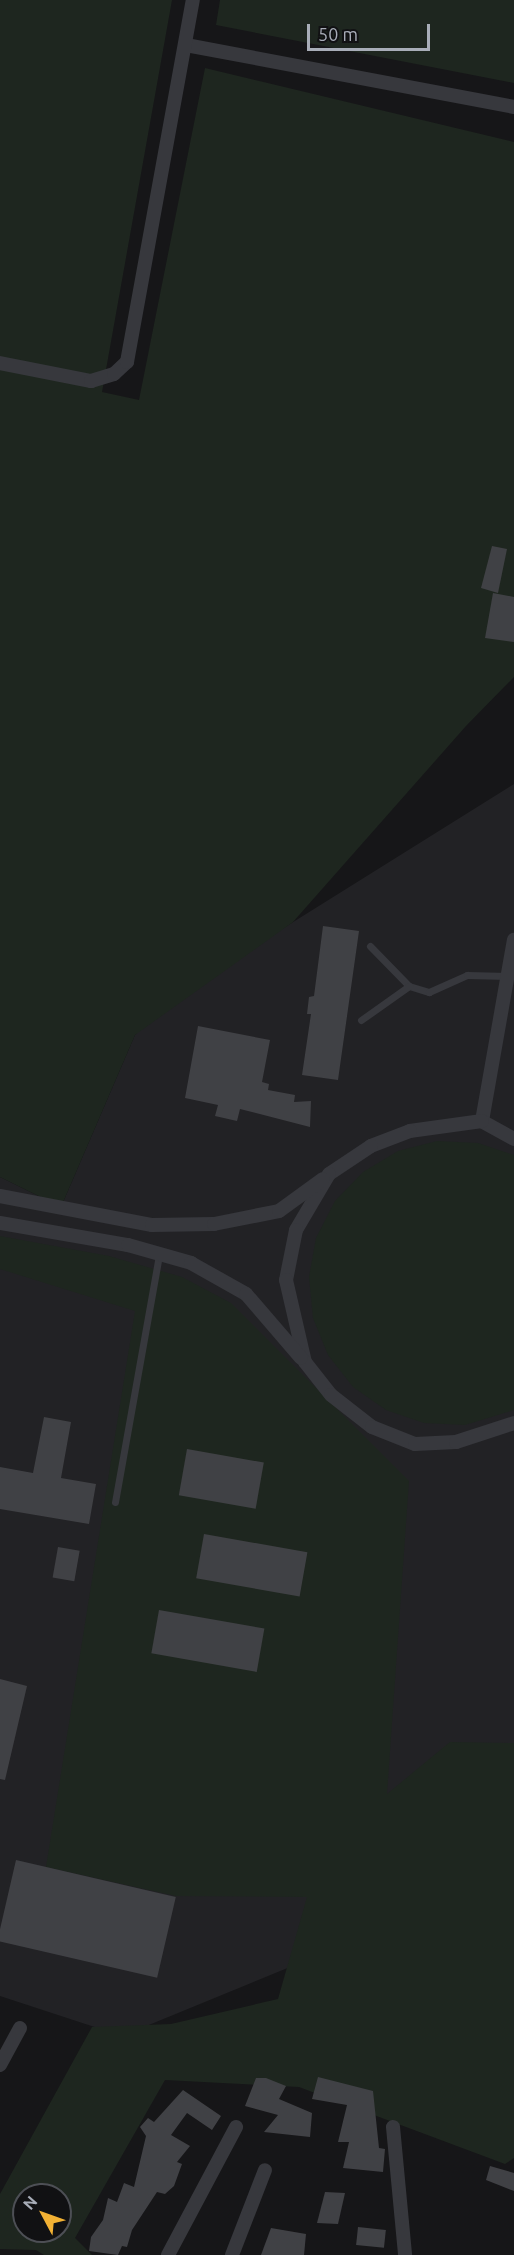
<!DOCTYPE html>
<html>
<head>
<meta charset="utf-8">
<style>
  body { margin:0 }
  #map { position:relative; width:514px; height:2255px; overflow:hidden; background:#161618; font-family:Ubuntu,sans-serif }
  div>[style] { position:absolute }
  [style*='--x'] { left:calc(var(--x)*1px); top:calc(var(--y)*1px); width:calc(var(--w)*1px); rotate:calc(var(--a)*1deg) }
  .built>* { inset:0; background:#222225 }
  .green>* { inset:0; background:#1e261f }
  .building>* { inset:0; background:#404145; transform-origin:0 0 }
  .service>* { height:7px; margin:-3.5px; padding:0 3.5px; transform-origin:3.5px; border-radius:3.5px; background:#37383d }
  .minor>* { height:14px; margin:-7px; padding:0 7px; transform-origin:7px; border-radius:7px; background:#37383d }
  span { translate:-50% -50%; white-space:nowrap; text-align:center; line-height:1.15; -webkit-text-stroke:4.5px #111113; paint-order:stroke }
  .north { position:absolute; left:12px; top:2183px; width:60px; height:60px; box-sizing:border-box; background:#111113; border:2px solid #4d4f55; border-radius:50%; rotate:311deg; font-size:16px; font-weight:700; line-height:24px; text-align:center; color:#a8adb8 }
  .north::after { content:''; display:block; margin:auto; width:21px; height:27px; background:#f2b134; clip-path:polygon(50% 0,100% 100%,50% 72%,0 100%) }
  .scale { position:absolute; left:307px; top:24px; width:123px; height:27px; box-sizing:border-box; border:3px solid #a8adb8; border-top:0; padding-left:8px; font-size:18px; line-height:21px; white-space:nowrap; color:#a8adb8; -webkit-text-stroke:4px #111113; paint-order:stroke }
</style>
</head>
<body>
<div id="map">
  <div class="built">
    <i style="clip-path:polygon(514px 784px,514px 1875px,122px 2036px,0 1996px,0 1177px,61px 1207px,135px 1035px,178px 994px)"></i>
  </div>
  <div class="green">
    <i style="clip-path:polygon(0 0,172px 0,102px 392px,139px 400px,205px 68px,514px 142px,514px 677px,466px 726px,293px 922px,135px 1035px,61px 1207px,0 1177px)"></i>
    <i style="clip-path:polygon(220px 0,514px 0,514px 83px,216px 25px)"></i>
    <i style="clip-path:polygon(437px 1141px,478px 1143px,514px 1155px,514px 1410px,465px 1425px,424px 1423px,386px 1410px,353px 1387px,328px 1355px,313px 1318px,309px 1277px,316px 1238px,335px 1201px,363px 1172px,398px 1151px)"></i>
    <i style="clip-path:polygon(evenodd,0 1236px,109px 1256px,182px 1277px,231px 1303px,409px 1481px,387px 1794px,450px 1742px,514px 1743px,514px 2158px,505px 2164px,299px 2087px,165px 2080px,75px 2238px,92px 2255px,44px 2255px,36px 2250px,0 2249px,0 2194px,92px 2027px,171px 2024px,278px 1999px,307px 1897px,176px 1896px,46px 1867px,135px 1311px,0 1269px,0 1236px,24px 2195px,60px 2195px,60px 2231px,24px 2231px,24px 2195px)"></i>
  </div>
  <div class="building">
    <i style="clip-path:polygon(492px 546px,507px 549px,498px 593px,481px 588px)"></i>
    <i style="clip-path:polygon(493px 593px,514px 597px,514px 642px,485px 638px)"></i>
    <i style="clip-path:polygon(323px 926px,359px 931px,338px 1080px,302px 1075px,311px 1014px,307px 1014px,309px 997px,314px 996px)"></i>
    <i style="clip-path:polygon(198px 1026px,270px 1040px,262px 1082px,269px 1084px,268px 1090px,295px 1095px,294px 1102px,311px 1101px,310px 1127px,240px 1109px,237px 1121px,215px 1116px,218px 1105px,185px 1098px)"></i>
    <i style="clip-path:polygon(44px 1417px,71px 1422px,61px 1478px,96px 1484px,89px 1524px,0 1509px,0 1467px,33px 1473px)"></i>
    <i style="left:187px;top:1449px;width:78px;height:47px;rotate:10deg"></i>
    <i style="left:204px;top:1534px;width:105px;height:45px;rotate:10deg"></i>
    <i style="left:58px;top:1547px;width:22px;height:31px;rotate:10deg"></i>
    <i style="left:159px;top:1610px;width:107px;height:44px;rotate:10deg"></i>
    <i style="clip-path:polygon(0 1679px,27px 1686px,5px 1780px,0 1779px)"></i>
    <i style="left:16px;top:1860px;width:164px;height:83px;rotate:13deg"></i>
    <i style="clip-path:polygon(318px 2077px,373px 2091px,379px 2148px,385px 2149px,383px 2172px,343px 2168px,349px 2142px,338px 2142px,347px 2105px,312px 2099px)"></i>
    <i style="clip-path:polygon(256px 2078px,266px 2078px,286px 2086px,279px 2099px,312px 2113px,310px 2137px,264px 2132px,278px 2115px,245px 2106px)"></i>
    <i style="clip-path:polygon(183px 2090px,221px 2116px,212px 2130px,187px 2113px,171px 2135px,190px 2146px,177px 2162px,182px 2164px,174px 2186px,165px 2194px,157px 2192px,132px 2230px,127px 2247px,122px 2246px,118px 2255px,89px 2251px,91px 2237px,103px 2220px,108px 2198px,117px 2202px,124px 2183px,134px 2187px,146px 2136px,140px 2127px,148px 2118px,154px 2122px)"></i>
    <i style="clip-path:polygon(490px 2166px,514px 2173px,514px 2191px,486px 2180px)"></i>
    <i style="clip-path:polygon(325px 2192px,345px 2193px,338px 2224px,317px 2223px)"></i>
    <i style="left:358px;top:2227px;width:28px;height:18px;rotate:6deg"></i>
    <i style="clip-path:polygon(271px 2228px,306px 2234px,304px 2255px,261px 2255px)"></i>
  </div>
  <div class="service">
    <i style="--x:370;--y:946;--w:56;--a:45.7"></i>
    <i style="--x:409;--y:986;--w:21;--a:17"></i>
    <i style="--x:429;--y:992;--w:42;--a:-24.1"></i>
    <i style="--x:467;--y:975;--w:41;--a:1.4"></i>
    <i style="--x:361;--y:1020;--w:59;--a:-35.3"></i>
    <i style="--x:115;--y:1502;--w:252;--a:-79.9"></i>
  </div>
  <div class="minor">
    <i style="--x:186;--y:45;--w:334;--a:10.7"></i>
    <i style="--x:0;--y:363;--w:93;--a:11.2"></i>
    <i style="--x:91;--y:381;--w:24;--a:-17"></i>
    <i style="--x:114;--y:374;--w:18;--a:-43"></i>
    <i style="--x:127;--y:362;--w:368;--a:-79.7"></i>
    <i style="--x:482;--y:1121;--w:184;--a:-80"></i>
    <i style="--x:514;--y:1139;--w:37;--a:-151"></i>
    <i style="--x:482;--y:1121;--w:73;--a:172.1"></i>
    <i style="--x:410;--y:1131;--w:42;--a:159"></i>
    <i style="--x:371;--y:1146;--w:50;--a:146.3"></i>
    <i style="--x:329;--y:1174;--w:65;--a:120.5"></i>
    <i style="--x:296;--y:1230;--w:51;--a:101.3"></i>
    <i style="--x:286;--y:1280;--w:84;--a:77"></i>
    <i style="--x:305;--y:1362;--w:42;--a:51.8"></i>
    <i style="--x:331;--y:1395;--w:52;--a:38"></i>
    <i style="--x:372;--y:1427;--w:46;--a:21.6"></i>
    <i style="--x:415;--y:1444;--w:41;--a:-2.8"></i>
    <i style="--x:456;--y:1442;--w:61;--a:-18.1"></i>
    <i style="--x:0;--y:1196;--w:155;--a:10.8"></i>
    <i style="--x:152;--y:1225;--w:62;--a:-0.9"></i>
    <i style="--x:214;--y:1224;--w:66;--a:-11.3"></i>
    <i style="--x:279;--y:1211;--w:54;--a:-36"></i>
    <i style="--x:0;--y:1223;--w:130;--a:9.8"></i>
    <i style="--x:128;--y:1245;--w:66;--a:15.9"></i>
    <i style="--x:191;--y:1263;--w:63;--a:29.4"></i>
    <i style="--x:246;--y:1294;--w:84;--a:49.3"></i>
    <i style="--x:0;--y:2065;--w:42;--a:-61.6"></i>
    <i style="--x:393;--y:2127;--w:129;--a:84.6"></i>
    <i style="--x:168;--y:2255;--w:145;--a:-62"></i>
    <i style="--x:232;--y:2255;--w:91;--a:-68.8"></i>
  </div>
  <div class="north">N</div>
  <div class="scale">50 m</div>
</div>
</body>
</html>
